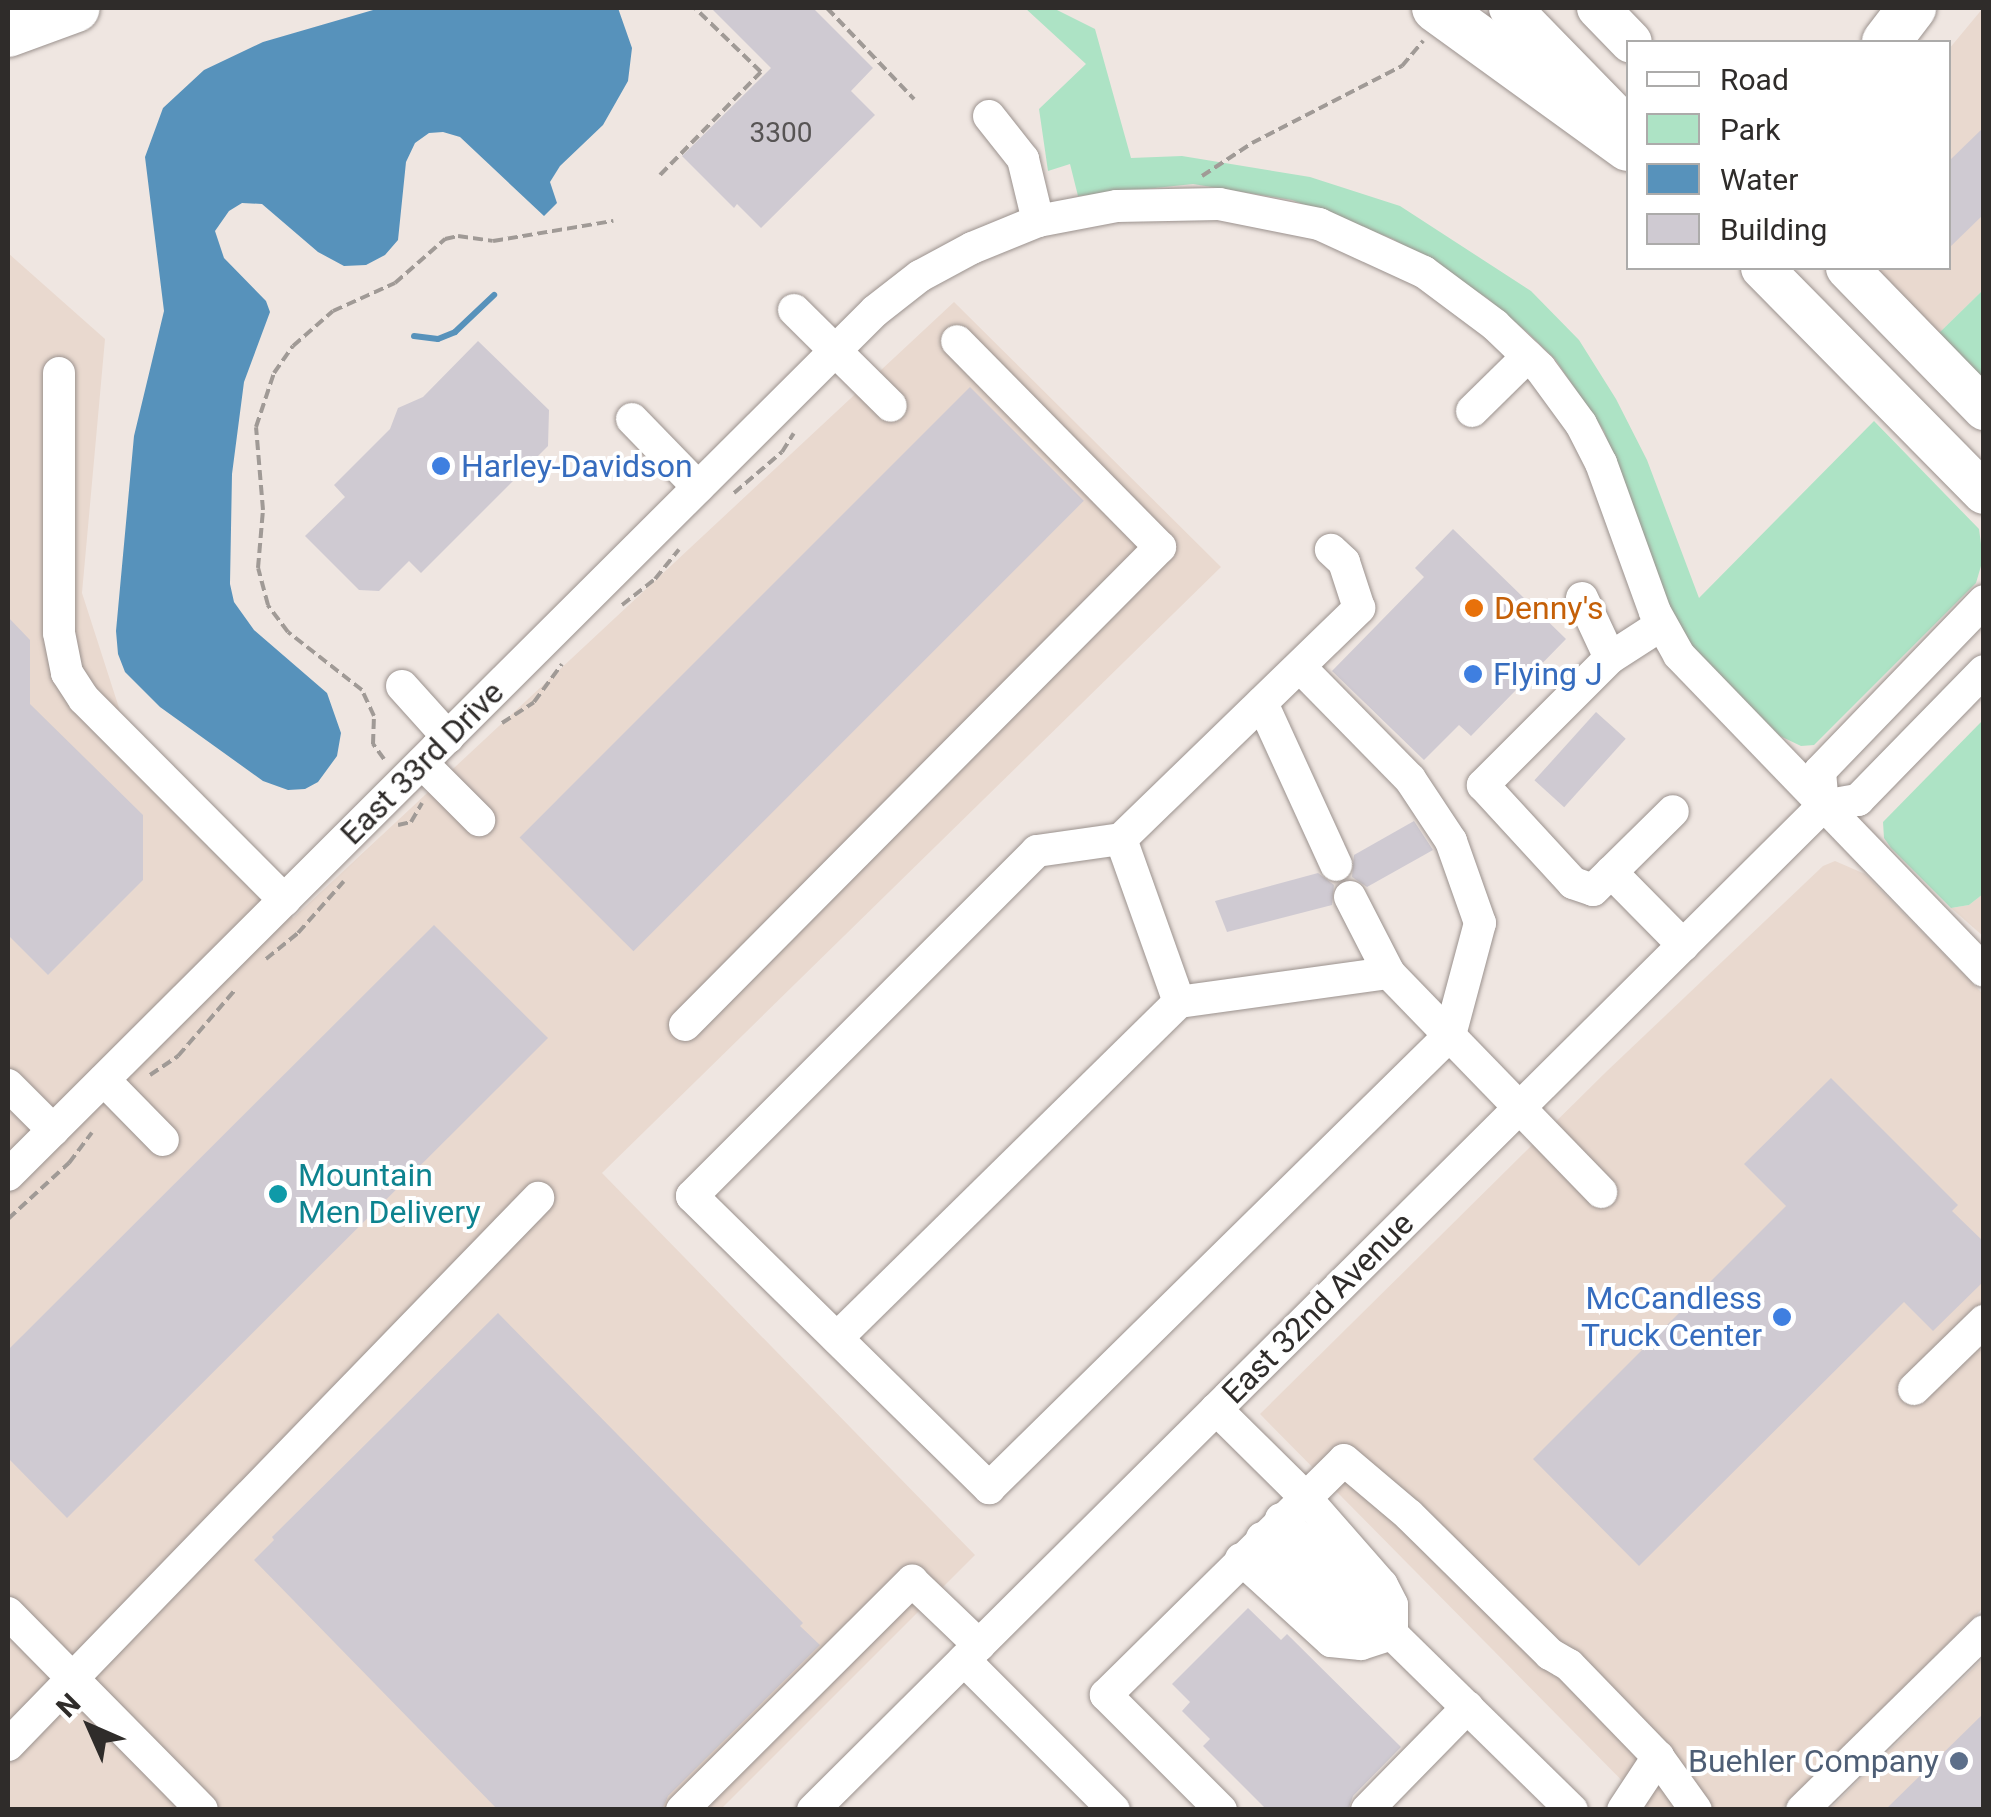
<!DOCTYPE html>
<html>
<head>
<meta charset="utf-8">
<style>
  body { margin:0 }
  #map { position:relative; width:1991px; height:1817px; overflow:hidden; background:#efe6e1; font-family:Roboto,sans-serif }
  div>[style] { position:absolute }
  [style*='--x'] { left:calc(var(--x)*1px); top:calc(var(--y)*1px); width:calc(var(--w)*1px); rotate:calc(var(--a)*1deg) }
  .built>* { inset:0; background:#e9d9cf }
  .green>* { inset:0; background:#ade3c5 }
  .water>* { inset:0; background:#5792bb }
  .stream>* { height:6px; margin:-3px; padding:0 3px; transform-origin:3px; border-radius:3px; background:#5792bb }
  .building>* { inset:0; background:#cfcad2; transform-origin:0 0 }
  .path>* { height:4px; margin-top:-2px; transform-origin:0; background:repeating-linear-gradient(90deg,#a09a96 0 10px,transparent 0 15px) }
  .roads { filter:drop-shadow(0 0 2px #9b928e) drop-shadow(0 0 2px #9b928e) }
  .minor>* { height:32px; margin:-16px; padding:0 16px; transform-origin:16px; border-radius:16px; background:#fff }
  .major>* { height:42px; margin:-21px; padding:0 21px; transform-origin:21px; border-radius:21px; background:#fff }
  .highway>* { height:48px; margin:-24px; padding:0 24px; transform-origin:24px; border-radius:24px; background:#fff }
  .dots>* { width:28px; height:28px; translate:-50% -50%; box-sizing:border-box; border:5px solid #fff; border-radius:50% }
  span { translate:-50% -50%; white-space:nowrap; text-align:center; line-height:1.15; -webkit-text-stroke:8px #fff; paint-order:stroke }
  .number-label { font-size:28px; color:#575454 }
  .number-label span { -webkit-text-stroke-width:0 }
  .shop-label { font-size:32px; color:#366cbe }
  .left { translate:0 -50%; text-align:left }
  .right { translate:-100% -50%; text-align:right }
  .food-label { font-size:32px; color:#c56008 }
  .street-label { font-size:32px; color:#2f2c2a }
  .culture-label { font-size:32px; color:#0d838f }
  .service-label { font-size:32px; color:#4e5e75 }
  .frame { position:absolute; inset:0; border:10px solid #2f2c2a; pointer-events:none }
  .legend { position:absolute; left:1626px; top:40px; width:325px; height:230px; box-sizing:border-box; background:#fff; border:2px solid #acabaa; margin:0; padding:12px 18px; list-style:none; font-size:30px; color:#2f2c2a }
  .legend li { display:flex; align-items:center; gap:20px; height:50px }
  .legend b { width:50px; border:2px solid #acabaa }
  .north { position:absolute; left:40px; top:1677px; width:100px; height:100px; -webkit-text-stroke:8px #fff; paint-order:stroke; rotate:315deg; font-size:28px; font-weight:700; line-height:40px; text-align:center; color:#2f2c2a }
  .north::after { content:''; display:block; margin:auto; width:35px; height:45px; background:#2f2c2a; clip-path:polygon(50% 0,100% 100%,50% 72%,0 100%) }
</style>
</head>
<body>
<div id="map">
  <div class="built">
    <i style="clip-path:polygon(1983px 8px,1983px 290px,1939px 333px,1877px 268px,1948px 268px,1949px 49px)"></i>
    <i style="clip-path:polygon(8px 253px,105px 339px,82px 593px,120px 711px,293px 918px,954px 302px,1221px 567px,602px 1173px,975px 1555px,721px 1809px,8px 1809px)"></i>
    <i style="clip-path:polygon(1835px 861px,1865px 874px,1983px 994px,1983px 1608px,1781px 1809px,1650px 1809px,1260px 1414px,1606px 1072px,1823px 866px)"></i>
    <i style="clip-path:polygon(1983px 894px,1983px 936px,1951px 908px,1969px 905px)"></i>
    <i style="clip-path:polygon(1983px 1659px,1983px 1809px,1830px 1809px)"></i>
  </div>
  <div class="green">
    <i style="clip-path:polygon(1025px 8px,1053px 8px,1095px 29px,1131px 158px,1182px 156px,1310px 177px,1400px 206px,1531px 291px,1579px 340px,1616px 399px,1647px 460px,1699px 598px,1874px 421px,1979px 529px,1983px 559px,1976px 583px,1814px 745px,1801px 746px,1780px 736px,1686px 640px,1674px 618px,1604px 431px,1555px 359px,1527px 332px,1487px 298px,1393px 239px,1292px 200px,1193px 184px,1078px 196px,1070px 164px,1048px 171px,1039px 109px,1086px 64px)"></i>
    <i style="clip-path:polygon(1983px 290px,1983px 380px,1939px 333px)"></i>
    <i style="clip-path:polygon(1983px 720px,1983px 894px,1969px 905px,1951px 908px,1891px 848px,1884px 838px,1883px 822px)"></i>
  </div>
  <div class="water">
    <i style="clip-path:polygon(380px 8px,618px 8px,632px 48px,628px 81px,603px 125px,560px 166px,550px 182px,557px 203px,544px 216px,460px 137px,443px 132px,429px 133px,415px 143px,406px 162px,398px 240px,385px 255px,366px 265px,344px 266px,318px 252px,262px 204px,242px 203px,229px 211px,215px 231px,224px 258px,266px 301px,270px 312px,244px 382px,232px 474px,230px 584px,234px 602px,254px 630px,327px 693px,341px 733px,337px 756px,318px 782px,305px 789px,288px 790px,263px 781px,160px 707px,125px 672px,118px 654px,116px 631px,134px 436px,164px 311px,145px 157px,163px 108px,204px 70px,263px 42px)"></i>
  </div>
  <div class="stream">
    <i style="--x:414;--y:336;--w:24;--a:7"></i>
    <i style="--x:438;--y:339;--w:18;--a:-22"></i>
    <i style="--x:455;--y:332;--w:54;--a:-43.5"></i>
  </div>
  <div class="building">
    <i style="clip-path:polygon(711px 8px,813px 8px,873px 68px,851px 91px,875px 115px,761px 228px,737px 204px,734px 208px,682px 156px,771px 68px)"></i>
    <i style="clip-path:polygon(1984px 127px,1984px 214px,1948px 249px,1948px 162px)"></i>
    <i style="clip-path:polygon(478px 341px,549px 410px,548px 446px,421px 573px,409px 561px,379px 591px,359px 590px,305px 536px,345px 497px,334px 485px,390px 429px,398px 408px,423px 397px)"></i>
    <i style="left:970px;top:387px;width:161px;height:637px;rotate:45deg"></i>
    <i style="clip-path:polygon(1453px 529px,1566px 639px,1471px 736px,1459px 725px,1424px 760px,1332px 671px,1424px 577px,1415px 568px)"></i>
    <i style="clip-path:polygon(8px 617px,30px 640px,30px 704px,143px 815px,143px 880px,48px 975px,8px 935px)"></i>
    <i style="left:1596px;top:712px;width:40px;height:92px;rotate:42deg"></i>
    <i style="clip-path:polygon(1414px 821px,1433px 850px,1367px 887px,1352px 877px,1354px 855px)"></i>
    <i style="clip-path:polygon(1318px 873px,1334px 885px,1332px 905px,1227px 932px,1215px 901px)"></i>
    <i style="clip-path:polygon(434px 925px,548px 1038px,67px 1518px,8px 1458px,8px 1350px)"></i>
    <i style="clip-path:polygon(1831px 1078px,1958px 1205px,1952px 1211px,1984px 1242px,1984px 1281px,1933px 1331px,1904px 1302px,1639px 1566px,1533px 1459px,1786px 1206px,1744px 1164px)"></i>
    <i style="clip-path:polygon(498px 1313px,803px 1623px,800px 1626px,820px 1645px,668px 1796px,662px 1810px,498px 1810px,254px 1560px,274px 1540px,272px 1537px)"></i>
    <i style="clip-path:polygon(1248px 1608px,1281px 1640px,1287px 1634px,1401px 1747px,1353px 1796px,1348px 1810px,1267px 1810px,1203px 1746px,1210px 1739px,1182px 1711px,1190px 1702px,1172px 1684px)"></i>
    <i style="clip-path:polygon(1984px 1713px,1984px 1810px,1885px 1810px)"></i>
  </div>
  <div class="path">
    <i style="--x:827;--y:8;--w:126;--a:46.3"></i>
    <i style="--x:660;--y:175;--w:144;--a:-45.6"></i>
    <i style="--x:761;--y:72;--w:92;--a:-135.9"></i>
    <i style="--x:1202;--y:176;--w:60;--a:-33.4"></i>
    <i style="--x:1252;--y:143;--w:169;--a:-27.2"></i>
    <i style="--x:1402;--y:66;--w:33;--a:-50"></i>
    <i style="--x:734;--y:493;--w:63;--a:-40.5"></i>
    <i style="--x:782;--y:452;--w:22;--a:-58"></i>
    <i style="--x:622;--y:605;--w:42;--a:-38.2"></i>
    <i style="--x:655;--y:579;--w:38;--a:-51"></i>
    <i style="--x:502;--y:723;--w:38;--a:-33"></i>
    <i style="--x:534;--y:702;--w:47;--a:-53.6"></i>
    <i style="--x:384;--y:759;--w:19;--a:-126"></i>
    <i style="--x:373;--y:744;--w:28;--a:-88"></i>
    <i style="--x:374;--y:716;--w:29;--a:-115"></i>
    <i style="--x:362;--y:690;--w:94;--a:-141.9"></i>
    <i style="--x:288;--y:632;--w:34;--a:-127"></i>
    <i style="--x:268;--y:605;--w:38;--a:-105"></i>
    <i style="--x:258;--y:568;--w:58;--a:-85.1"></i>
    <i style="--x:263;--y:510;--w:83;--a:-94.8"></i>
    <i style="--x:256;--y:427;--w:57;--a:-71.6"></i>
    <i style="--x:274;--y:373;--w:33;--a:-55"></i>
    <i style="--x:293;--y:346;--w:53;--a:-41.2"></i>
    <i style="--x:333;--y:311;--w:68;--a:-24.3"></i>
    <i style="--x:395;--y:283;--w:67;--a:-41.3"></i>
    <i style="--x:445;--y:239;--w:13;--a:-13"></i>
    <i style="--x:458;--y:236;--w:35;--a:8"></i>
    <i style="--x:493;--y:241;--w:122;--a:-9.5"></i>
    <i style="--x:398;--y:825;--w:13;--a:-13"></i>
    <i style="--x:411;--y:822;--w:22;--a:-60"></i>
    <i style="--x:266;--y:959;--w:41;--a:-39.1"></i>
    <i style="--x:298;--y:933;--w:69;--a:-48.5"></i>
    <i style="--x:150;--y:1075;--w:34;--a:-34"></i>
    <i style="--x:178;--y:1056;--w:87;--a:-49.2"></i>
    <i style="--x:8;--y:1219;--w:83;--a:-42.6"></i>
    <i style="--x:69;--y:1163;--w:38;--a:-53"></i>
  </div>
  <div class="roads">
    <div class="minor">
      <i style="--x:989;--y:116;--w:55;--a:51.7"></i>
      <i style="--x:1023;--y:159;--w:64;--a:76.4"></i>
      <i style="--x:794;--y:310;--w:136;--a:44.7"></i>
      <i style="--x:59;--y:373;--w:260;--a:90"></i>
      <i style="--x:59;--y:633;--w:41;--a:78.7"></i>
      <i style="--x:67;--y:673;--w:31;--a:57"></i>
      <i style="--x:84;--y:699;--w:284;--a:45.1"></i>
      <i style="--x:1472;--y:411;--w:78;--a:-44.5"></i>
      <i style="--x:632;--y:419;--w:95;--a:45.9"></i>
      <i style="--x:1582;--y:598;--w:66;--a:65"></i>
      <i style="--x:1661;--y:625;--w:61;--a:147.1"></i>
      <i style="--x:1610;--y:658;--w:180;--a:135"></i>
      <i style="--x:1483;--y:785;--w:133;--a:47.4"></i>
      <i style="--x:1573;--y:883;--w:21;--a:19"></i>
      <i style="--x:1593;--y:890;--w:112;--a:-44.6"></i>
      <i style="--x:402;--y:686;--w:69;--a:48"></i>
      <i style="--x:1262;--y:703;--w:178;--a:65.4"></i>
      <i style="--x:422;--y:763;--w:81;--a:45"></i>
      <i style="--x:1823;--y:806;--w:35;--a:-95"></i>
      <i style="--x:1820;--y:771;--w:236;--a:-46"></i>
      <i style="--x:1121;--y:839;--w:85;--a:171.9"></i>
      <i style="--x:1037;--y:851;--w:488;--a:135"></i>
      <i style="--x:692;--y:1196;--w:417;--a:44.5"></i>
      <i style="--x:989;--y:1488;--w:646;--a:-44.5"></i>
      <i style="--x:1450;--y:1035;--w:116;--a:-75"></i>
      <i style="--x:1480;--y:923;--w:87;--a:-109.5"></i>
      <i style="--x:1451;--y:841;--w:74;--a:-123.5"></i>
      <i style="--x:1410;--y:779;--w:157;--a:-134.5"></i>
      <i style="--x:1611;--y:872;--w:103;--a:45.4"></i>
      <i style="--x:1350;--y:897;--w:85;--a:62.8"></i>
      <i style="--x:1179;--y:1002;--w:173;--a:-109.6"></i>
      <i style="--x:1121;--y:839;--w:332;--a:-44.1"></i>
      <i style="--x:1359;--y:608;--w:48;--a:-108.1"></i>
      <i style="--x:1344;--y:562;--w:18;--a:-137"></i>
      <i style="--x:685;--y:1025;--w:674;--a:-45.18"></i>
      <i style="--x:1160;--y:547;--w:289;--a:-134.6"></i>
      <i style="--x:104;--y:1080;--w:84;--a:45.5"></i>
      <i style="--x:8;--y:1085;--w:64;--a:45"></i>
      <i style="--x:8;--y:1175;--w:1224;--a:-44.9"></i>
      <i style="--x:875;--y:311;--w:57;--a:-37.9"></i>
      <i style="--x:920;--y:276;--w:59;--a:-28.3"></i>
      <i style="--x:972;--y:248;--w:71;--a:-22.2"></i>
      <i style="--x:1038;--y:221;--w:80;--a:-10.8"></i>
      <i style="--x:1117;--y:206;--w:102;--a:-1.1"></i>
      <i style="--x:1219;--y:204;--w:102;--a:11.3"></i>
      <i style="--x:1319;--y:224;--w:115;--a:24.6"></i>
      <i style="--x:1424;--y:272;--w:89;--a:36.7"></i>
      <i style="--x:1495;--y:325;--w:62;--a:43.7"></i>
      <i style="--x:1540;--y:368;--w:69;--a:53.8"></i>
      <i style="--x:1581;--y:424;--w:44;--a:62.9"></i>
      <i style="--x:1601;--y:463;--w:158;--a:70.1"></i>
      <i style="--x:1655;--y:612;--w:49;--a:60.8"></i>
      <i style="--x:1679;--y:655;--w:439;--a:46"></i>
      <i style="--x:837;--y:1338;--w:479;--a:-44.5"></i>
      <i style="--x:1179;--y:1002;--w:212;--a:-7.9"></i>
      <i style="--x:1389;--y:973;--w:305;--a:45.9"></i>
      <i style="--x:1914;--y:1389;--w:98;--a:-44.2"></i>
      <i style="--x:1216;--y:1409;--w:124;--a:44.7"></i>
      <i style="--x:1304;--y:1496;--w:118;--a:48.8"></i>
      <i style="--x:1382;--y:1585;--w:22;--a:63"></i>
      <i style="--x:1392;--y:1605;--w:29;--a:90"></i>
      <i style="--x:1281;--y:1519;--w:155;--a:45.8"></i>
      <i style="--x:1262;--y:1538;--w:126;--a:42.4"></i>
      <i style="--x:1355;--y:1623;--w:39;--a:17"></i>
      <i style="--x:1241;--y:1559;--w:122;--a:42.3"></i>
      <i style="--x:1331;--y:1641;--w:30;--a:6"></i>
      <i style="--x:1361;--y:1644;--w:33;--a:-18"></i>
      <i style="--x:1392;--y:1634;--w:252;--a:44.4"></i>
      <i style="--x:8;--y:1613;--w:276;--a:45.4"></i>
      <i style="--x:964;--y:1660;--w:212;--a:45"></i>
      <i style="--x:8;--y:1745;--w:762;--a:-45.9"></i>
      <i style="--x:682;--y:1810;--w:325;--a:-44.9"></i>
      <i style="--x:912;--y:1581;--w:93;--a:43.7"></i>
      <i style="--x:813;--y:1810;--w:1424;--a:-44.83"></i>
      <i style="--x:1823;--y:806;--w:36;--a:-10"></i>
      <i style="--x:1858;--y:800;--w:180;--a:-45.7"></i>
      <i style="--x:1221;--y:1810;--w:163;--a:-135"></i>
      <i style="--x:1106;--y:1695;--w:334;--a:-44.6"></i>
      <i style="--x:1344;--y:1460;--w:85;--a:40.2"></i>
      <i style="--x:1409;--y:1515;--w:198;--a:44.6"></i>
      <i style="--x:1550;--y:1654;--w:22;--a:30"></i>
      <i style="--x:1569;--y:1665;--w:128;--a:45.9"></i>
      <i style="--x:1658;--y:1757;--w:65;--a:54.4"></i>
      <i style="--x:1367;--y:1810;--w:144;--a:-45.6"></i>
      <i style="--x:1623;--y:1810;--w:64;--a:-56.6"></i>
      <i style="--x:1802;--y:1810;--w:255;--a:-44.5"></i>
    </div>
    <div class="major">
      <i style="--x:1510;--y:8;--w:169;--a:45.7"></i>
      <i style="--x:1598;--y:8;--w:47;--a:45.9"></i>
      <i style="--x:1762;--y:268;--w:316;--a:45.4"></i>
      <i style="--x:1847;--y:268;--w:197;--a:45.8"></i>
    </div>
    <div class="highway">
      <i style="--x:1436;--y:8;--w:237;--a:35.9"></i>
      <i style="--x:8;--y:33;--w:72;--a:-20.2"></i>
      <i style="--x:1886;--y:42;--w:43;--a:-52.6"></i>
    </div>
  </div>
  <div class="dots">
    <i style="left:441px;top:466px;background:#3f7fe0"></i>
    <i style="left:1474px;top:608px;background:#e8710a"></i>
    <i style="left:1473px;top:674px;background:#3f7fe0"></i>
    <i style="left:278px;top:1194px;background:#0f9aa8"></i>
    <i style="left:1782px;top:1317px;background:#3f7fe0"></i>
    <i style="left:1959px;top:1761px;background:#5c6f8a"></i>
  </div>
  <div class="number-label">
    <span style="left:781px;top:133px">3300</span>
  </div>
  <div class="shop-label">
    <span class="left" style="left:461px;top:466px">Harley-Davidson</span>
    <span class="left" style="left:1493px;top:674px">Flying J</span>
    <span class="right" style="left:1762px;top:1317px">McCandless<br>Truck Center</span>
  </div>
  <div class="food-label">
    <span class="left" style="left:1494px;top:608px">Denny's</span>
  </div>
  <div class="street-label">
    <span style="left:422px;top:763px;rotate:-45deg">East 33rd Drive</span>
    <span style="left:1318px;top:1308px;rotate:-45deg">East 32nd Avenue</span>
  </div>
  <div class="culture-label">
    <span class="left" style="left:298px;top:1194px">Mountain<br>Men Delivery</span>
  </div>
  <div class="service-label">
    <span class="right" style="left:1939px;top:1761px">Buehler Company</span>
  </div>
  <div class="frame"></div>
  <ul class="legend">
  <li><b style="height:12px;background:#fff"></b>Road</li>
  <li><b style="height:28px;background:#ade3c5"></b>Park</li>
  <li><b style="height:28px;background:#5792bb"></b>Water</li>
  <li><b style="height:28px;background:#cfcad2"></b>Building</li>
  </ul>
  <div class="north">N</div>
</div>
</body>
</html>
